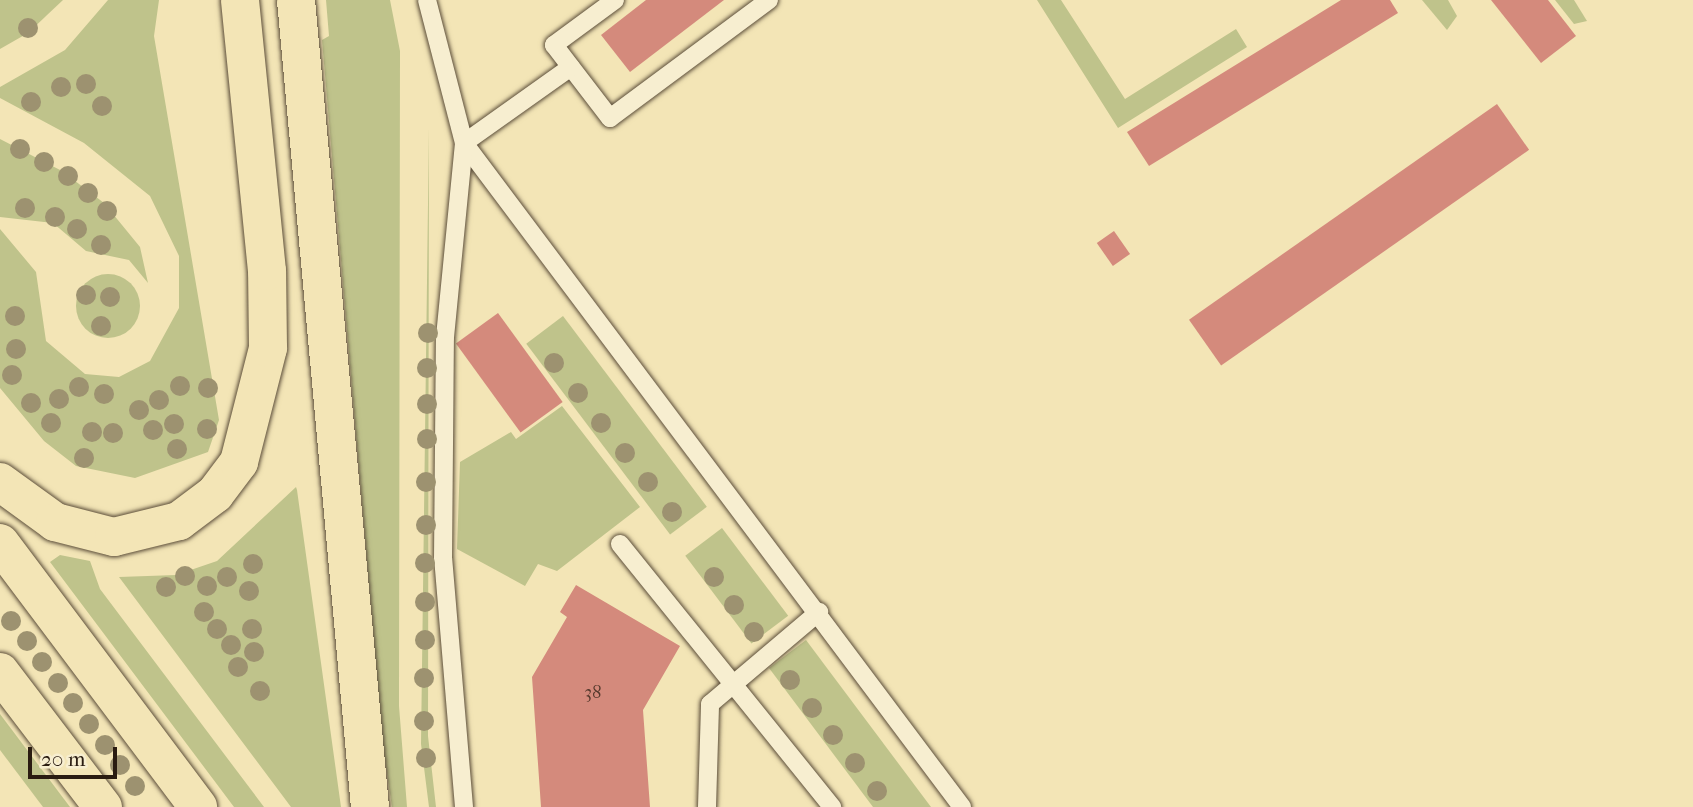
<!DOCTYPE html>
<html>
<head>
<meta charset="utf-8">
<style>
  body { margin:0 }
  #map { position:relative; width:1693px; height:807px; overflow:hidden; background:#f3e5b6; font-family:"IM FELL French Canon",serif }
  div>[style] { position:absolute }
  [style*='--x'] { left:calc(var(--x)*1px); top:calc(var(--y)*1px); width:calc(var(--w)*1px); rotate:calc(var(--a)*1deg) }
  .green>* { inset:0; background:#bfc38b; transform-origin:0 0 }
  .round { border-radius:50% }
  .building>* { inset:0; background:#d48a7c; transform-origin:0 0 }
  .roads { filter:drop-shadow(0 0 2px #5c4e3a) drop-shadow(0 0 2px #5c4e3a) }
  .service>* { height:18px; margin:-9px; padding:0 9px; transform-origin:9px; border-radius:9px; background:#f7eed0 }
  .trunk>* { height:38px; margin:-19px; padding:0 19px; transform-origin:19px; border-radius:19px; background:#f3e5b6 }
  .trees>* { width:20px; height:20px; margin:-10px; border-radius:50%; background:#9d9270 }
  span { translate:-50% -50%; white-space:nowrap; text-align:center; line-height:1.15; -webkit-text-stroke:5px #f7eed0; paint-order:stroke }
  .number-label { font-size:19px; color:#54382c }
  .number-label span { -webkit-text-stroke-width:0 }
  .scale { position:absolute; left:28px; top:747px; width:89px; height:32px; box-sizing:border-box; border:4px solid #2a1c11; border-top:0; padding-left:9px; font-size:21px; line-height:24px; white-space:nowrap; color:#2a1c11; -webkit-text-stroke:5px #f7eed0; paint-order:stroke }
</style>
</head>
<body>
<div id="map">
  <div class="green">
    <i style="clip-path:polygon(0 0,63px 0,28px 33px,0 49px)"></i>
    <i style="clip-path:polygon(108px 0,159px 0,154px 36px,219px 420px,208px 452px,135px 478px,76px 466px,44px 441px,0 388px,0 229px,36px 272px,46px 341px,85px 374px,119px 377px,150px 361px,179px 308px,179px 256px,150px 196px,84px 143px,0 98px,0 87px,65px 50px)"></i>
    <i style="clip-path:polygon(326px 0,390px 0,400px 51px,399px 706px,407px 807px,392px 807px,383px 747px,322px 40px,329px 36px)"></i>
    <i style="clip-path:polygon(1037px 0,1061px 0,1125px 99px,1236px 29px,1247px 47px,1118px 128px)"></i>
    <i style="clip-path:polygon(1422px 0,1448px 0,1457px 16px,1447px 30px)"></i>
    <i style="clip-path:polygon(1555px 0,1574px 0,1587px 21px,1574px 24px)"></i>
    <i style="clip-path:polygon(429px 127px,428px 736px,436px 807px,429px 807px,421px 744px)"></i>
    <i style="clip-path:polygon(0 139px,62px 171px,104px 203px,140px 247px,148px 283px,129px 260px,86px 251px,53px 223px,0 217px)"></i>
    <i class="round" style="left:76px;top:274px;width:64px;height:64px"></i>
    <i style="left:563px;top:316px;width:239px;height:46px;rotate:53deg"></i>
    <i style="clip-path:polygon(562px 406px,640px 507px,557px 571px,538px 564px,525px 586px,457px 549px,460px 462px,511px 432px,516px 439px)"></i>
    <i style="clip-path:polygon(296px 487px,297px 490px,341px 807px,291px 807px,119px 577px,176px 575px,217px 561px)"></i>
    <i style="left:722px;top:528px;width:110px;height:46px;rotate:53deg"></i>
    <i style="clip-path:polygon(60px 555px,90px 561px,100px 589px,264px 807px,234px 807px,50px 562px)"></i>
    <i style="clip-path:polygon(806px 640px,931px 807px,873px 807px,769px 668px)"></i>
    <i style="clip-path:polygon(0 714px,70px 807px,43px 807px,0 750px)"></i>
  </div>
  <div class="building">
    <i style="clip-path:polygon(646px 0,724px 0,630px 72px,601px 35px)"></i>
    <i style="clip-path:polygon(1341px 0,1390px 0,1398px 13px,1149px 166px,1127px 132px)"></i>
    <i style="clip-path:polygon(1491px 0,1548px 0,1576px 36px,1541px 63px)"></i>
    <i style="left:1497px;top:104px;width:56px;height:376px;rotate:55deg"></i>
    <i style="left:1114px;top:231px;width:28px;height:21px;rotate:55deg"></i>
    <i style="left:498px;top:313px;width:110px;height:52px;rotate:54deg"></i>
    <i style="clip-path:polygon(576px 585px,680px 646px,643px 710px,650px 807px,541px 807px,532px 677px,567px 617px,560px 612px)"></i>
  </div>
  <div class="roads">
    <div class="service">
      <i style="--x:427;--y:0;--w:148;--a:75.5"></i>
      <i style="--x:464;--y:143;--w:830;--a:53.13"></i>
      <i style="--x:615;--y:0;--w:76;--a:143.6"></i>
      <i style="--x:554;--y:45;--w:92;--a:52.5"></i>
      <i style="--x:610;--y:118;--w:198;--a:-36.6"></i>
      <i style="--x:620;--y:544;--w:338;--a:51.1"></i>
      <i style="--x:464;--y:807;--w:249;--a:-94.8"></i>
      <i style="--x:443;--y:559;--w:222;--a:-89.5"></i>
      <i style="--x:445;--y:337;--w:195;--a:-84.4"></i>
      <i style="--x:464;--y:143;--w:131;--a:-35.4"></i>
      <i style="--x:707;--y:807;--w:103;--a:-88.3"></i>
      <i style="--x:710;--y:704;--w:143;--a:-40.2"></i>
    </div>
    <div class="trunk">
      <i style="--x:296;--y:0;--w:810;--a:84.76"></i>
      <i style="--x:0;--y:482;--w:68;--a:36"></i>
      <i style="--x:55;--y:522;--w:61;--a:14.3"></i>
      <i style="--x:114;--y:537;--w:67;--a:-13.8"></i>
      <i style="--x:179;--y:521;--w:45;--a:-36.9"></i>
      <i style="--x:215;--y:494;--w:40;--a:-53"></i>
      <i style="--x:239;--y:462;--w:118;--a:-75.7"></i>
      <i style="--x:268;--y:348;--w:77;--a:-90.7"></i>
      <i style="--x:267;--y:271;--w:272;--a:-95.7"></i>
      <i style="--x:0;--y:543;--w:330;--a:53.1"></i>
      <i style="--x:0;--y:672;--w:170;--a:52.7"></i>
    </div>
  </div>
  <div class="trees">
    <i style="left:28px;top:28px"></i>
    <i style="left:86px;top:84px"></i>
    <i style="left:61px;top:87px"></i>
    <i style="left:31px;top:102px"></i>
    <i style="left:102px;top:106px"></i>
    <i style="left:20px;top:149px"></i>
    <i style="left:44px;top:162px"></i>
    <i style="left:68px;top:176px"></i>
    <i style="left:88px;top:193px"></i>
    <i style="left:25px;top:208px"></i>
    <i style="left:107px;top:211px"></i>
    <i style="left:55px;top:217px"></i>
    <i style="left:77px;top:229px"></i>
    <i style="left:101px;top:245px"></i>
    <i style="left:86px;top:295px"></i>
    <i style="left:110px;top:297px"></i>
    <i style="left:15px;top:316px"></i>
    <i style="left:101px;top:326px"></i>
    <i style="left:428px;top:333px"></i>
    <i style="left:16px;top:349px"></i>
    <i style="left:554px;top:363px"></i>
    <i style="left:427px;top:368px"></i>
    <i style="left:12px;top:375px"></i>
    <i style="left:180px;top:386px"></i>
    <i style="left:79px;top:387px"></i>
    <i style="left:208px;top:388px"></i>
    <i style="left:578px;top:393px"></i>
    <i style="left:104px;top:394px"></i>
    <i style="left:59px;top:399px"></i>
    <i style="left:159px;top:400px"></i>
    <i style="left:31px;top:403px"></i>
    <i style="left:427px;top:404px"></i>
    <i style="left:139px;top:410px"></i>
    <i style="left:51px;top:423px"></i>
    <i style="left:601px;top:423px"></i>
    <i style="left:174px;top:424px"></i>
    <i style="left:207px;top:429px"></i>
    <i style="left:153px;top:430px"></i>
    <i style="left:92px;top:432px"></i>
    <i style="left:113px;top:433px"></i>
    <i style="left:427px;top:439px"></i>
    <i style="left:177px;top:449px"></i>
    <i style="left:625px;top:453px"></i>
    <i style="left:84px;top:458px"></i>
    <i style="left:426px;top:482px"></i>
    <i style="left:648px;top:482px"></i>
    <i style="left:672px;top:512px"></i>
    <i style="left:426px;top:525px"></i>
    <i style="left:425px;top:563px"></i>
    <i style="left:253px;top:564px"></i>
    <i style="left:185px;top:576px"></i>
    <i style="left:227px;top:577px"></i>
    <i style="left:714px;top:577px"></i>
    <i style="left:207px;top:586px"></i>
    <i style="left:166px;top:587px"></i>
    <i style="left:249px;top:591px"></i>
    <i style="left:425px;top:602px"></i>
    <i style="left:734px;top:605px"></i>
    <i style="left:204px;top:612px"></i>
    <i style="left:11px;top:621px"></i>
    <i style="left:217px;top:629px"></i>
    <i style="left:252px;top:629px"></i>
    <i style="left:754px;top:632px"></i>
    <i style="left:425px;top:640px"></i>
    <i style="left:27px;top:641px"></i>
    <i style="left:231px;top:645px"></i>
    <i style="left:254px;top:652px"></i>
    <i style="left:42px;top:662px"></i>
    <i style="left:238px;top:667px"></i>
    <i style="left:424px;top:678px"></i>
    <i style="left:790px;top:680px"></i>
    <i style="left:58px;top:683px"></i>
    <i style="left:260px;top:691px"></i>
    <i style="left:73px;top:703px"></i>
    <i style="left:812px;top:708px"></i>
    <i style="left:424px;top:721px"></i>
    <i style="left:89px;top:724px"></i>
    <i style="left:833px;top:735px"></i>
    <i style="left:105px;top:745px"></i>
    <i style="left:426px;top:758px"></i>
    <i style="left:855px;top:763px"></i>
    <i style="left:120px;top:765px"></i>
    <i style="left:135px;top:786px"></i>
    <i style="left:877px;top:791px"></i>
  </div>
  <div class="number-label">
    <span style="left:593px;top:693px">38</span>
  </div>
  <div class="scale">20 m</div>
</div>
</body>
</html>
